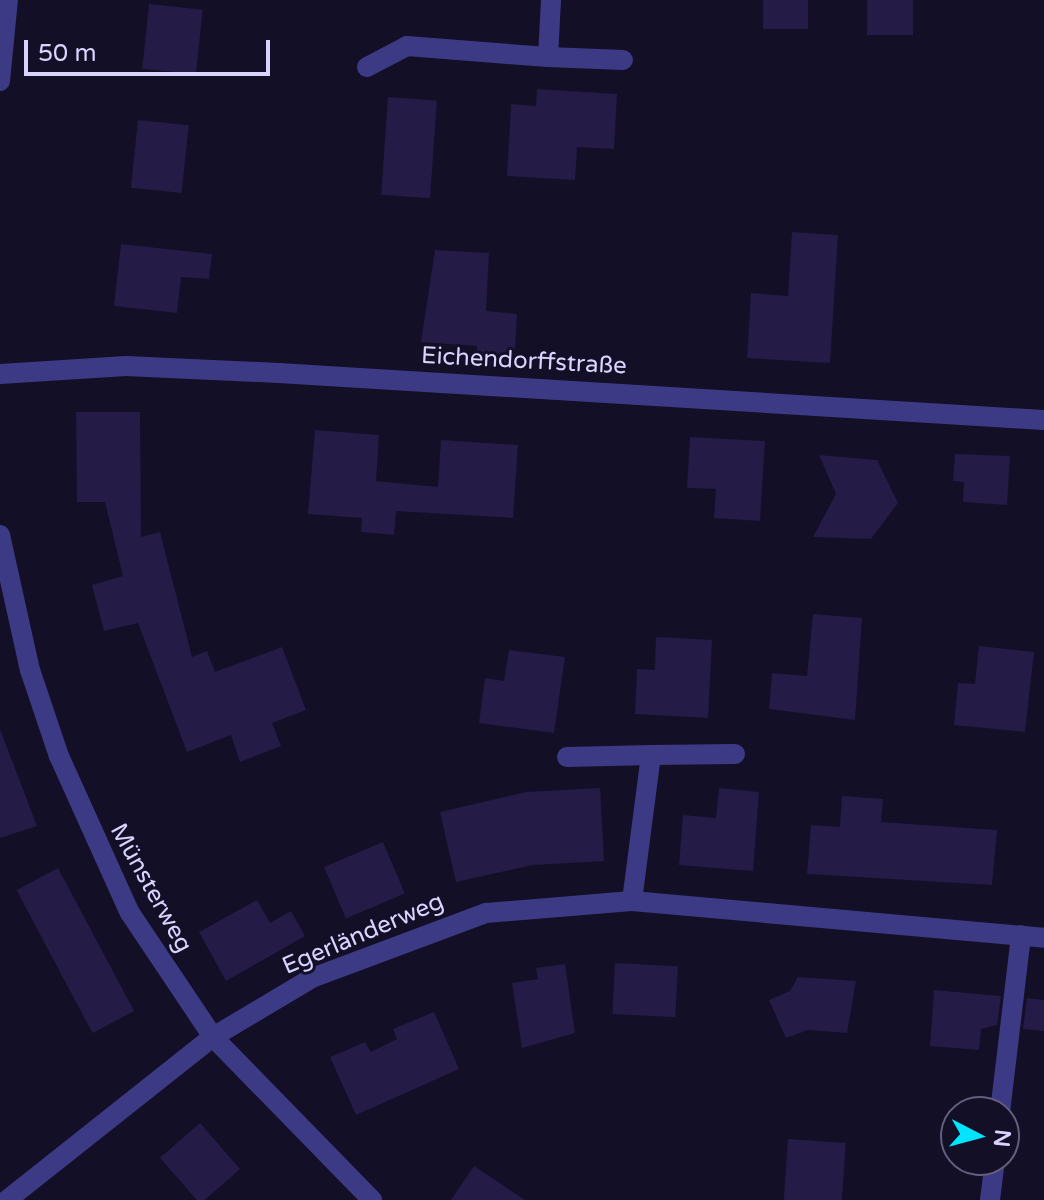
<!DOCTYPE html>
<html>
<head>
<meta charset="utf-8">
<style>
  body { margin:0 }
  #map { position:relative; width:1044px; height:1200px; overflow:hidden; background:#130f26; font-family:"Varela Round",sans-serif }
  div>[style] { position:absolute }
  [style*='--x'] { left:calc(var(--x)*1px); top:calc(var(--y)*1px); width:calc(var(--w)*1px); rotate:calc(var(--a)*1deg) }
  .building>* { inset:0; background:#241b47; transform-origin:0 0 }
  .minor>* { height:20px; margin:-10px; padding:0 10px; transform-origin:10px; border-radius:10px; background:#3d3a85 }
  span { translate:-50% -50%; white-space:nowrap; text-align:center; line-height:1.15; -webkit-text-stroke:6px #130f26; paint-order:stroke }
  .street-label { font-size:24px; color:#d9d4ff }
  .north { position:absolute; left:940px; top:1096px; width:80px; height:80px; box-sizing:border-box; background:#130f26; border:2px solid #625e7d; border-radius:50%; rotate:96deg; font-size:22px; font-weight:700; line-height:32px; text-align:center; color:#d9d4ff }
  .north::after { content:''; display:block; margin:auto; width:28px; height:36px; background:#00e5ff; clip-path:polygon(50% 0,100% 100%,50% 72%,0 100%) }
  .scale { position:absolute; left:24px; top:40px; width:246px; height:36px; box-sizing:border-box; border:4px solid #d9d4ff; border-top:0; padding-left:10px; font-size:24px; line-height:28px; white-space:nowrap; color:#d9d4ff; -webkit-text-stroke:6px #130f26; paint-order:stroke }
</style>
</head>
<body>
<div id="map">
  <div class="building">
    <i style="left:763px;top:0;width:45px;height:29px"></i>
    <i style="left:867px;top:0;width:46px;height:35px"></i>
    <i style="left:149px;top:4px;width:54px;height:65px;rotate:6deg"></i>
    <i style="clip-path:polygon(537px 89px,617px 94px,614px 149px,577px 147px,575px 180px,507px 176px,511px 104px,536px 106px)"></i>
    <i style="left:388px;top:97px;width:49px;height:98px;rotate:4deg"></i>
    <i style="left:138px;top:120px;width:51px;height:68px;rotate:6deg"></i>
    <i style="clip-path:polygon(792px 232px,838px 235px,830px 363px,747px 358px,751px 293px,788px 296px)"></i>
    <i style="clip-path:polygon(121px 244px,212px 254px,209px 279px,181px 277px,177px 313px,114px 306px)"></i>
    <i style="clip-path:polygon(435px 250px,489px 253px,486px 311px,517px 314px,514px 366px,476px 364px,477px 346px,421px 342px)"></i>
    <i style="clip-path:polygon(76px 412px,140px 412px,141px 537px,160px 532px,192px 657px,207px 651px,215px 672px,282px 647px,306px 710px,272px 723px,281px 746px,240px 762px,231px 735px,187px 752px,138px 623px,104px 631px,92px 585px,123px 576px,105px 502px,77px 502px)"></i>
    <i style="clip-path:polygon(315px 430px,379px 435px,376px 481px,438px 487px,441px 440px,518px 445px,513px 518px,396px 511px,394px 535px,361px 532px,362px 518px,308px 514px)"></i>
    <i style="clip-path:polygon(690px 437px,765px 441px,760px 521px,714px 518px,716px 489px,687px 488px)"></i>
    <i style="clip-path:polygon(955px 454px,1010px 456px,1007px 505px,963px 502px,964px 482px,953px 481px)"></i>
    <i style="clip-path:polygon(819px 455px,877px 460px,898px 503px,871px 539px,813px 537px,836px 494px)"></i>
    <i style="clip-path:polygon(813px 614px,862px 618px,855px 720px,769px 709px,772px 673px,807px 676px)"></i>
    <i style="clip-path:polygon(656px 637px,712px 640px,708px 718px,635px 714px,637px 669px,655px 670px)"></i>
    <i style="clip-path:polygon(979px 646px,1034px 652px,1025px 732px,954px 725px,958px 683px,975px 684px)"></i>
    <i style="clip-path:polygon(509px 650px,565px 657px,554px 733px,479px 723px,485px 678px,504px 681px)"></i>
    <i style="clip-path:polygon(0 729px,37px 826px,0 838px)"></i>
    <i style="clip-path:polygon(600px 788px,604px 861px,533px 865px,456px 882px,440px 812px,526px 792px)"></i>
    <i style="clip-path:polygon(719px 788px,759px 792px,753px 871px,679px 865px,683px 815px,716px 818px)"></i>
    <i style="clip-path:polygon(842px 796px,883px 799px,881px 822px,997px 830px,992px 885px,807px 874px,811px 825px,840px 827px)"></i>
    <i style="left:383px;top:842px;width:56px;height:64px;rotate:67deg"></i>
    <i style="left:58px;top:868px;width:162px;height:47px;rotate:62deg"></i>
    <i style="clip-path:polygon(257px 900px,270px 923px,291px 911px,305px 936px,226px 981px,199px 932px)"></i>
    <i style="left:615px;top:963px;width:63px;height:51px;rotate:3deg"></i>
    <i style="clip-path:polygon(565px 964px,575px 1033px,522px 1048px,512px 983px,538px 979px,536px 968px)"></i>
    <i style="clip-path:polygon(798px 977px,856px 981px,847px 1033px,808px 1030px,786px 1038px,769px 1000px,790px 991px)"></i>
    <i style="clip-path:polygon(934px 990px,1001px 996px,997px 1025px,981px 1029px,979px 1050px,930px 1046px)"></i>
    <i style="clip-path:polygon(1027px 998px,1044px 1000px,1044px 1031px,1023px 1029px)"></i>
    <i style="clip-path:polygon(434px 1012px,459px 1069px,356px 1115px,330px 1057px,365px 1042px,371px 1052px,397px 1039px,393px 1029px)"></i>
    <i style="left:200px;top:1123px;width:61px;height:53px;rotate:49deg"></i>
    <i style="left:788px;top:1139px;width:58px;height:61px;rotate:4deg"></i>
    <i style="clip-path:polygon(474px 1166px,525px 1200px,451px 1200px)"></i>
  </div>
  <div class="minor">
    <i style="--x:551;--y:0;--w:57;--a:93"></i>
    <i style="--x:548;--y:57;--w:75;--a:2.3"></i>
    <i style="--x:367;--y:67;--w:45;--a:-27.7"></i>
    <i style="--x:407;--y:46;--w:141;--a:4.5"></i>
    <i style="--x:0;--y:81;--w:81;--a:-84.4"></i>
    <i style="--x:0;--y:374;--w:126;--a:-3.6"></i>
    <i style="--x:126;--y:366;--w:153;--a:2.6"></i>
    <i style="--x:279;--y:373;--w:766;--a:3.52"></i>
    <i style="--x:0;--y:535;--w:138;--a:77.5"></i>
    <i style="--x:30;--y:670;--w:91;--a:71.4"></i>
    <i style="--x:59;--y:756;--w:172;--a:65.7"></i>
    <i style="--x:130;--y:913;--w:149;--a:56.2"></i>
    <i style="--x:213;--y:1037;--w:228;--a:45.7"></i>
    <i style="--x:567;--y:757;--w:84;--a:-1.4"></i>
    <i style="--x:632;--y:901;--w:147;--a:-82.6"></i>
    <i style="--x:651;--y:755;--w:84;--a:-0.7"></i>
    <i style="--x:1000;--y:1112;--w:178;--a:-83.2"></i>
    <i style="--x:7;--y:1200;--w:263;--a:-38.4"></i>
    <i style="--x:213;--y:1037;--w:115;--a:-30.8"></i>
    <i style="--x:312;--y:978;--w:186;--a:-20.5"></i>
    <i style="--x:486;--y:913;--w:146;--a:-4.7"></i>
    <i style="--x:632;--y:901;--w:414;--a:5.1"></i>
    <i style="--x:990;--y:1200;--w:40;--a:-82.9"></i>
  </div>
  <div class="street-label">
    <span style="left:524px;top:361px;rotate:3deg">Eichendorffstraße</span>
    <span style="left:151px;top:888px;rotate:61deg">Münsterweg</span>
    <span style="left:363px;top:934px;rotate:-23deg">Egerländerweg</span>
  </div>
  <div class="north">N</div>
  <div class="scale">50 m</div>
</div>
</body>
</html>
